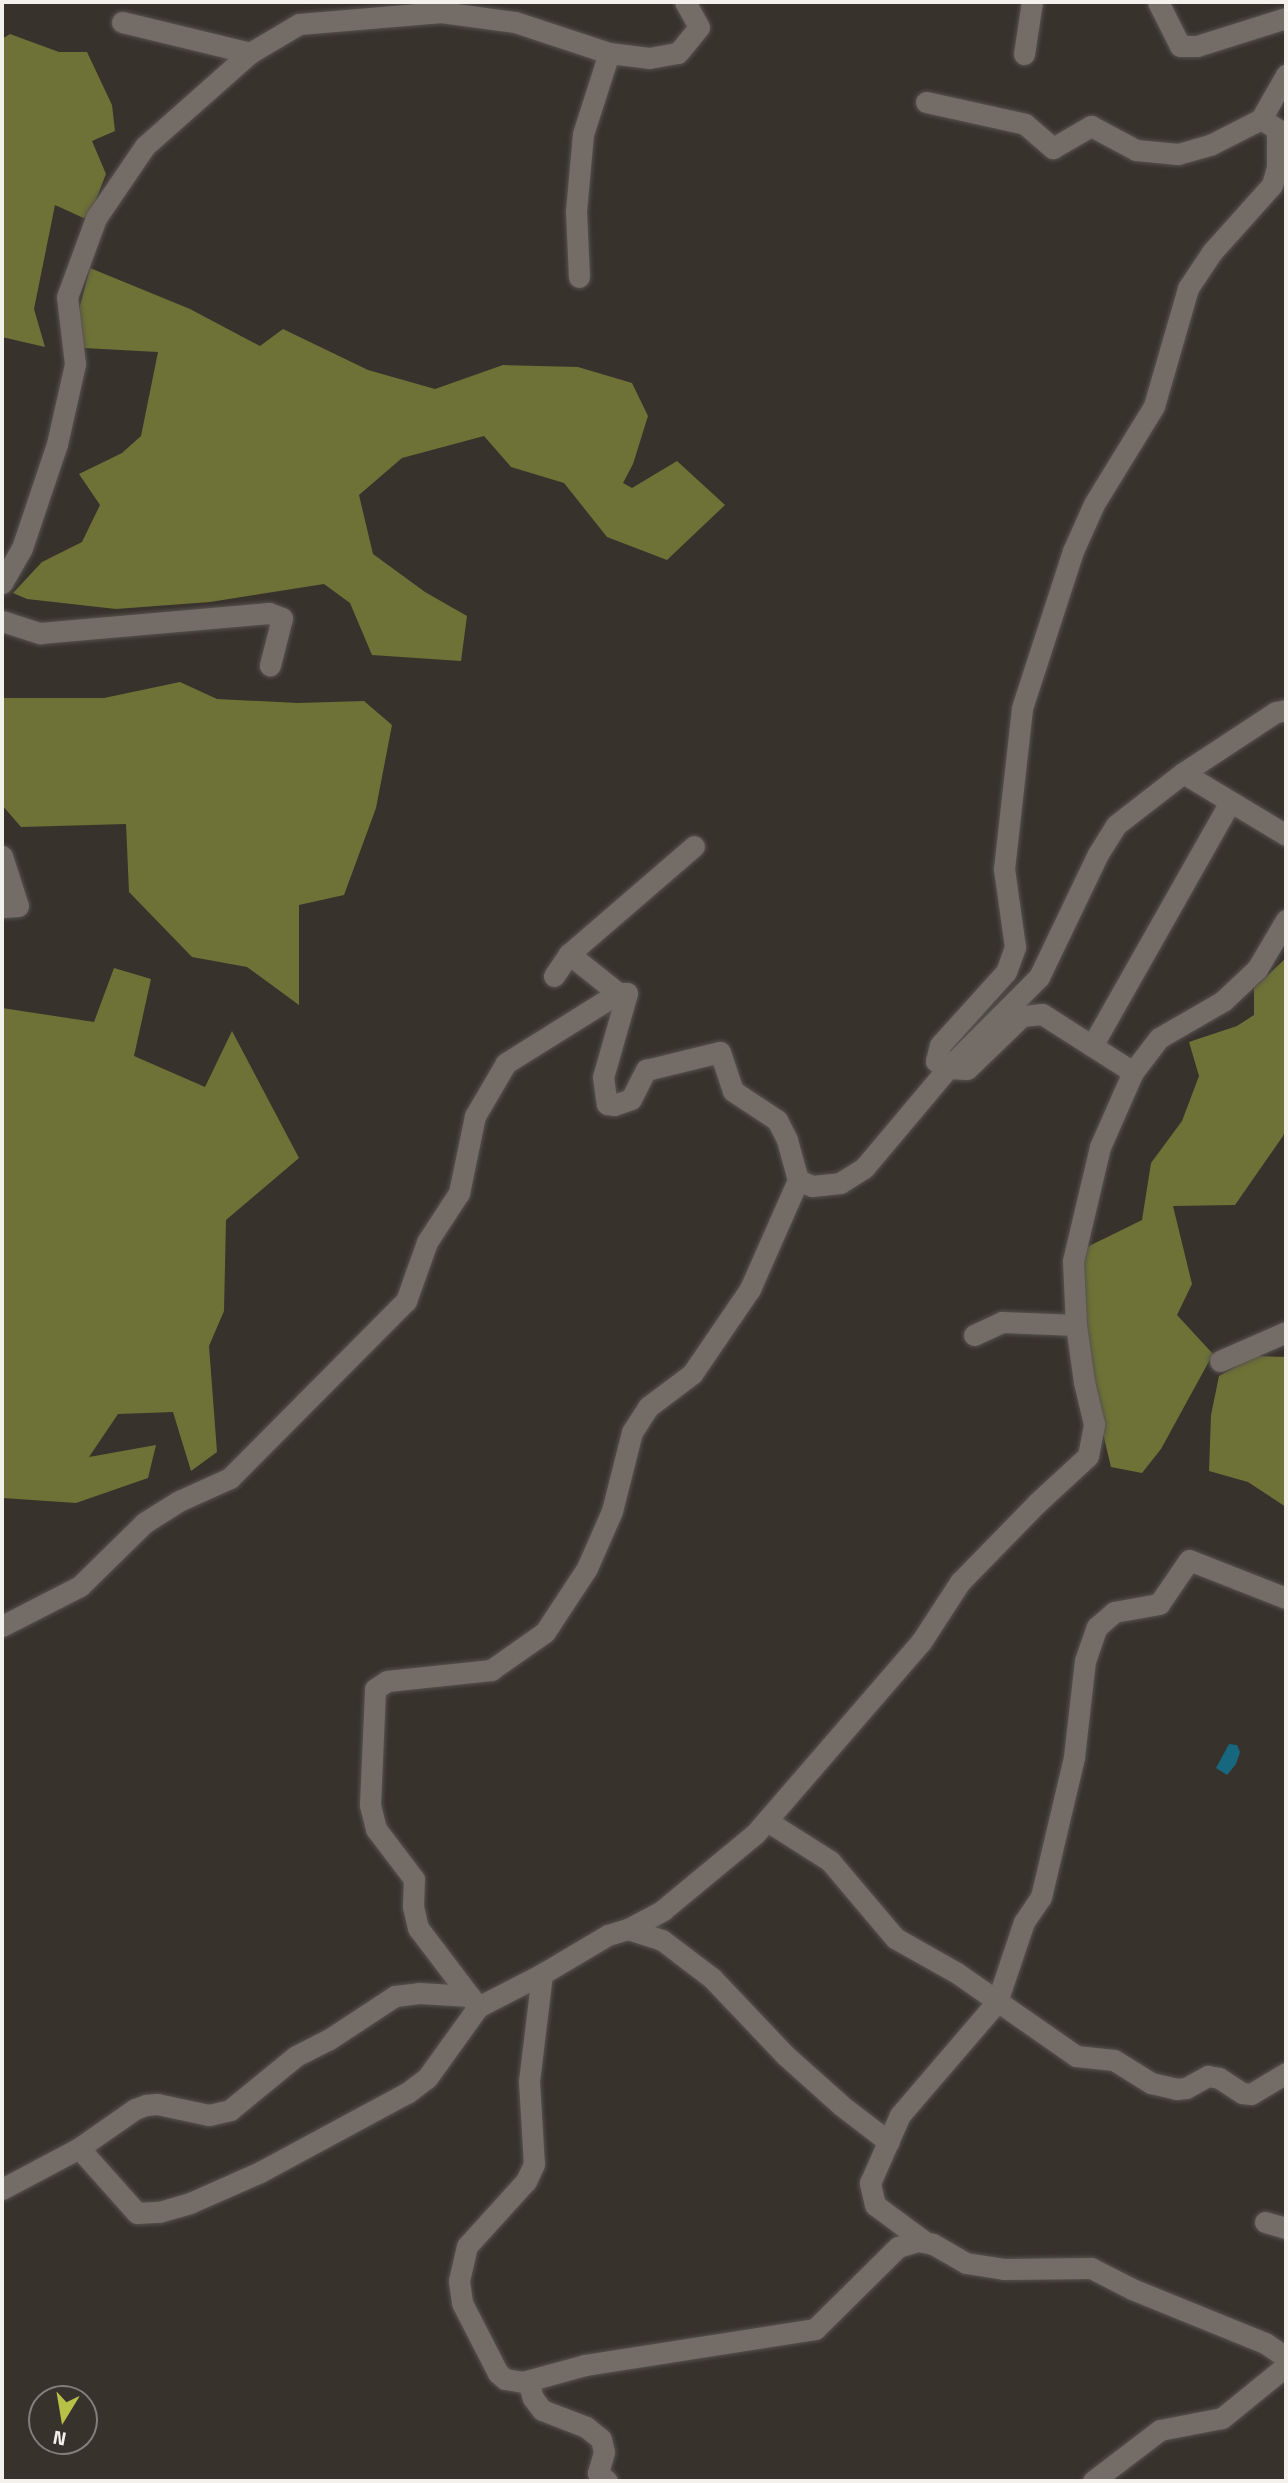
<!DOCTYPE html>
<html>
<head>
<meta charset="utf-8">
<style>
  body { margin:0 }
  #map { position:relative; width:1288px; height:2483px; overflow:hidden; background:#38322d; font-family:"Titillium Web",sans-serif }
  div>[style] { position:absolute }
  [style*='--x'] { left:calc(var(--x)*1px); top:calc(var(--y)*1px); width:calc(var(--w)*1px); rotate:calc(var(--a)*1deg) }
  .forest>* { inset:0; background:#6e7236 }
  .water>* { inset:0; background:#17677f }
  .roads { filter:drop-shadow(0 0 2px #56524d) drop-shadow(0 0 2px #56524d) }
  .minor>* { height:21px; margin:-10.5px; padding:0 10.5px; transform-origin:10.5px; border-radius:10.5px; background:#746d67 }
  span { translate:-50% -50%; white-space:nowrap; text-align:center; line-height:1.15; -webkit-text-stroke:5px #38322d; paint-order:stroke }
  .frame { position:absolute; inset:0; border:4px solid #f4f0ec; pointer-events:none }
  .north { position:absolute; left:28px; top:2385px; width:70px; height:70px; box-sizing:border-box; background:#38322d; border:2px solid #837e79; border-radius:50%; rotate:191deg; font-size:19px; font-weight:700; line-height:28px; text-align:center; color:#f4f0ec }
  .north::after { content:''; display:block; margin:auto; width:24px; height:32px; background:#b8c147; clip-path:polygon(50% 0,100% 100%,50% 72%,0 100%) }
</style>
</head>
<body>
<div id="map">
  <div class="forest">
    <i style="clip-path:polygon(10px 34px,59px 52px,87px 52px,112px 105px,115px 131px,92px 141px,106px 174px,88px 220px,55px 205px,34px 309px,45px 347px,2px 337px,2px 39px)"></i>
    <i style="clip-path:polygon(90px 268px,190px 309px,260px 346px,283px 329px,368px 370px,435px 389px,503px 365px,578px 367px,632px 383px,648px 416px,633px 464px,623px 483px,632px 488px,677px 461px,725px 505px,667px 560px,607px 537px,564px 483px,511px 467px,484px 436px,402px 458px,359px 495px,373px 554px,425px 592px,467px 616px,461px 661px,372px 655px,350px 603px,324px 584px,210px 602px,116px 609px,27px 599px,13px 593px,42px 562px,82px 542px,100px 505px,79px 474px,122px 453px,141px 436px,158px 352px,84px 348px,75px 325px)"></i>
    <i style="clip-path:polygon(180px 682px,217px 699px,298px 703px,364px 701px,392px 725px,376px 808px,344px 895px,299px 905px,299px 1005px,247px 967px,192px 957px,129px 892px,126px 824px,21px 827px,2px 805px,2px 698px,104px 698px)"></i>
    <i style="clip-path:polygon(1286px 958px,1286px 1128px,1283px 1136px,1235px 1205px,1173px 1206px,1192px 1284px,1177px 1315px,1213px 1354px,1161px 1449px,1142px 1473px,1111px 1467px,1088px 1371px,1083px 1249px,1142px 1220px,1151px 1163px,1182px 1121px,1199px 1076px,1189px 1042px,1237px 1026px,1254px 1015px,1254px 988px)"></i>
    <i style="clip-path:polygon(114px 968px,151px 979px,134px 1056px,205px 1087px,232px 1031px,299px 1158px,226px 1220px,224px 1311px,209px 1346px,217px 1452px,191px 1471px,173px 1412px,118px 1414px,89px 1457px,156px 1445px,148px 1478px,76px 1503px,3px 1498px,2px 1008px,94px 1022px)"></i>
    <i style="clip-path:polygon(1255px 1356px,1286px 1357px,1286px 1507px,1248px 1482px,1209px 1471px,1211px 1415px,1219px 1376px)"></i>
  </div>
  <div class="water">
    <i style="clip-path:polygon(1229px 1744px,1237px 1745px,1240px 1752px,1236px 1764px,1227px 1775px,1216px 1768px)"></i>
  </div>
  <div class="roads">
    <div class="minor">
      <i style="--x:1158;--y:2;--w:49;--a:63.4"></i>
      <i style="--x:1180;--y:46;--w:17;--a:0"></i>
      <i style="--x:1197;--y:46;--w:93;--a:-17.5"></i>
      <i style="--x:122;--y:22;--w:132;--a:13.6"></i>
      <i style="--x:1024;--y:54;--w:53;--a:-81.3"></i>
      <i style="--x:926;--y:102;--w:101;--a:12.5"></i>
      <i style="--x:1025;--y:124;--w:37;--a:41"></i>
      <i style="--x:1053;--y:148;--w:44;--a:-30.1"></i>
      <i style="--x:1091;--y:126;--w:51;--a:28.1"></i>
      <i style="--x:1136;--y:150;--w:42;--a:5.4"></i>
      <i style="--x:1178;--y:154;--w:35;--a:-16"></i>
      <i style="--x:1212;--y:144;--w:55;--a:-27"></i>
      <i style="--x:1261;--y:119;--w:51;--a:-60.4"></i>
      <i style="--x:579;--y:277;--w:66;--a:-92.6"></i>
      <i style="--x:576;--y:211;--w:77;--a:-84.8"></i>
      <i style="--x:583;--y:134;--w:85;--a:-72.2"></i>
      <i style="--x:2;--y:583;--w:40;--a:-60.3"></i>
      <i style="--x:22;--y:548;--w:110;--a:-71.4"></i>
      <i style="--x:57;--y:444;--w:82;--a:-77.3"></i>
      <i style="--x:75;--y:364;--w:67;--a:-96.8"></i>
      <i style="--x:67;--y:297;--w:84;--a:-69.8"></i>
      <i style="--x:96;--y:218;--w:87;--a:-55.8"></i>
      <i style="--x:145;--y:146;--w:140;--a:-41.5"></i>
      <i style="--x:250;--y:53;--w:57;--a:-30.6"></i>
      <i style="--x:299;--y:24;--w:143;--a:-4.8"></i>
      <i style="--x:441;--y:12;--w:75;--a:7.7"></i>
      <i style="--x:515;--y:22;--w:99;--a:18.3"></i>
      <i style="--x:609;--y:53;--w:40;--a:7.1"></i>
      <i style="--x:649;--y:58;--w:29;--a:-10"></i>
      <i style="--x:678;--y:53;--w:33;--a:-51"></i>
      <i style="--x:699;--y:27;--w:29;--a:-119"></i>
      <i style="--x:2;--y:621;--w:40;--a:18"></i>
      <i style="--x:40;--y:633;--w:230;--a:-5"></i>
      <i style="--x:269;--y:613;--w:14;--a:21"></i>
      <i style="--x:282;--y:618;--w:49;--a:104.3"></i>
      <i style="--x:1183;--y:773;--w:120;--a:31"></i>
      <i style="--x:2;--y:856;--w:52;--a:72.3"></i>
      <i style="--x:18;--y:906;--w:16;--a:176"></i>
      <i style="--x:569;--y:954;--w:63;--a:38.5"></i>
      <i style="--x:618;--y:993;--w:9;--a:0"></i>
      <i style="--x:627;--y:993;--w:87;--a:105.9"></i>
      <i style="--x:603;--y:1077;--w:27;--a:82"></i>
      <i style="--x:607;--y:1104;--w:7;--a:8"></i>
      <i style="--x:614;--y:1105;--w:18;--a:-19"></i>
      <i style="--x:631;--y:1099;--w:33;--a:-63"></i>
      <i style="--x:646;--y:1070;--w:76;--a:-13.7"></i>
      <i style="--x:720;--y:1052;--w:41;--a:71.6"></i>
      <i style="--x:733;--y:1091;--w:53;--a:33.4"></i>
      <i style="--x:777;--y:1120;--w:22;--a:63"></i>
      <i style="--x:787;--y:1140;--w:41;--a:74.6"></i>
      <i style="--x:798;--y:1180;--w:15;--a:23"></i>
      <i style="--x:812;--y:1186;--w:28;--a:-6"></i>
      <i style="--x:840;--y:1183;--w:28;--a:-32"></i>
      <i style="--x:864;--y:1168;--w:131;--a:-50"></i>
      <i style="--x:948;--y:1068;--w:129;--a:-45"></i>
      <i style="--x:1039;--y:977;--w:136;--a:-64.4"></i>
      <i style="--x:1098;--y:854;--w:34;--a:-58"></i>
      <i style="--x:1116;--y:825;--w:85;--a:-37.8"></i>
      <i style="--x:1183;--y:773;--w:111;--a:-33.3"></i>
      <i style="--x:1276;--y:712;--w:10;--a:-11"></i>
      <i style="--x:554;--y:976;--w:27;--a:-56"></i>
      <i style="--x:569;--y:954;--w:165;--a:-40.8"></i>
      <i style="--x:1092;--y:1046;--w:278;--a:-60.5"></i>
      <i style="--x:1133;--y:1072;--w:108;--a:-147.5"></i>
      <i style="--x:1042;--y:1014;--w:20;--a:174"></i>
      <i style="--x:1022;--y:1016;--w:76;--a:136.1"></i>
      <i style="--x:967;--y:1069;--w:19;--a:-177"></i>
      <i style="--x:948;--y:1068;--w:14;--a:-150"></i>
      <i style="--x:936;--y:1061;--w:16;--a:-76"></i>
      <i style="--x:940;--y:1045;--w:98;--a:-47.9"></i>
      <i style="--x:1006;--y:972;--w:27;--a:-70"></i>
      <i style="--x:1015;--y:947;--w:79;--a:-98"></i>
      <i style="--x:1004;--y:869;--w:162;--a:-83.6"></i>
      <i style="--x:1022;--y:708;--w:165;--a:-72"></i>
      <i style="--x:1073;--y:551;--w:51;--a:-65.9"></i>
      <i style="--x:1094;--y:504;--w:115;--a:-58.5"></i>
      <i style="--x:1154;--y:406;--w:123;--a:-73.9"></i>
      <i style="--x:1188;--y:288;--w:43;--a:-56.3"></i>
      <i style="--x:1212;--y:252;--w:90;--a:-48.2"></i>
      <i style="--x:1272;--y:185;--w:19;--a:-74"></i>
      <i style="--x:1277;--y:167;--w:38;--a:-90"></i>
      <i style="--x:1277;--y:129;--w:19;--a:-148"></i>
      <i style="--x:974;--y:1335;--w:31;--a:-25"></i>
      <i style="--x:1002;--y:1322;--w:74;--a:2.3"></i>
      <i style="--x:1220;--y:1361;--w:72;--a:-23.7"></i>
      <i style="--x:2;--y:1626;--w:88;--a:-27.1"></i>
      <i style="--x:80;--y:1586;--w:90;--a:-44.5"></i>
      <i style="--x:144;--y:1523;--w:41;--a:-32.2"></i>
      <i style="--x:179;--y:1501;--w:56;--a:-24.3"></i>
      <i style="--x:230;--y:1478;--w:250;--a:-45.2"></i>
      <i style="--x:406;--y:1301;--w:63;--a:-70.4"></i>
      <i style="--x:427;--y:1242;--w:59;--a:-56.9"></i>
      <i style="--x:459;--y:1193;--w:79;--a:-78.3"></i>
      <i style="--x:475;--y:1116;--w:61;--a:-59.7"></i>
      <i style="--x:506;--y:1063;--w:132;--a:-32"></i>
      <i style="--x:767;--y:1821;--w:75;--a:32.4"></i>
      <i style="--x:830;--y:1861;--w:101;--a:49.8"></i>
      <i style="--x:895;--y:1938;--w:71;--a:29.4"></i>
      <i style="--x:957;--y:1973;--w:145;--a:34.9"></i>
      <i style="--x:1076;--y:2056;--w:38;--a:6"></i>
      <i style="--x:1114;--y:2060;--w:44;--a:31.9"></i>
      <i style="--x:1151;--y:2083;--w:26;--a:13"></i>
      <i style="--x:1176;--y:2089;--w:10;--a:-6"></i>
      <i style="--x:1186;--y:2088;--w:25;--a:-29"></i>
      <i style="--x:1208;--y:2076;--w:11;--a:10"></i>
      <i style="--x:1219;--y:2078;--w:27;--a:33"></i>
      <i style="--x:1242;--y:2093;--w:9;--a:6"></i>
      <i style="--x:1251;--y:2094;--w:41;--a:-31"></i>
      <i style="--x:628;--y:1929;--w:36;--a:18"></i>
      <i style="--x:662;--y:1940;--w:63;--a:37.2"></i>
      <i style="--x:712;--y:1978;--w:106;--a:46.5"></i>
      <i style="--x:785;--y:2055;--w:76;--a:41.8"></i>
      <i style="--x:842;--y:2106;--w:59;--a:37.5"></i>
      <i style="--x:542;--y:1974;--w:108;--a:96.9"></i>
      <i style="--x:529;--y:2081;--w:83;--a:86.6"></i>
      <i style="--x:534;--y:2164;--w:19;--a:115"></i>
      <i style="--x:526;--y:2181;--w:88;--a:132.2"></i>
      <i style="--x:467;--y:2246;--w:36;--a:103"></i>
      <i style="--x:459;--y:2281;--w:22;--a:82"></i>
      <i style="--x:462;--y:2303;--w:79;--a:62.8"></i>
      <i style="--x:498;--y:2373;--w:9;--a:41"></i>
      <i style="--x:505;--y:2379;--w:18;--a:9"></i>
      <i style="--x:523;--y:2382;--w:64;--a:-15.3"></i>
      <i style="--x:585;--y:2365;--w:233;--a:-8.9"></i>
      <i style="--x:815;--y:2329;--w:117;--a:-44.7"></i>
      <i style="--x:898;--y:2247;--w:21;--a:-17"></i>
      <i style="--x:918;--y:2241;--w:15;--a:11"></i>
      <i style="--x:933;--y:2244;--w:38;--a:30"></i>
      <i style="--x:966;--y:2263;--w:38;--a:9"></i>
      <i style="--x:1004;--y:2269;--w:87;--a:-0.7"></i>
      <i style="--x:1091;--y:2268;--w:46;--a:27.1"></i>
      <i style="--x:1132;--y:2289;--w:144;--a:22.1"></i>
      <i style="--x:1265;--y:2343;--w:25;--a:34"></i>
      <i style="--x:478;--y:2007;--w:99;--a:-127.2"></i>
      <i style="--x:418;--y:1928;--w:23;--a:-103"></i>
      <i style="--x:413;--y:1906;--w:27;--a:-88"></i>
      <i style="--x:414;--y:1879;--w:63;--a:-127.2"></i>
      <i style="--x:376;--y:1829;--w:25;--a:-104"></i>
      <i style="--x:370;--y:1805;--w:116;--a:-87.5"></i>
      <i style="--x:375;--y:1689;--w:14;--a:-34"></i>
      <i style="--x:387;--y:1681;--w:105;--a:-6"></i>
      <i style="--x:491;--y:1670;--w:66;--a:-35.1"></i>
      <i style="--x:545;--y:1632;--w:77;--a:-56.7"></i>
      <i style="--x:587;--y:1568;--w:62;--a:-66.3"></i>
      <i style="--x:612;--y:1511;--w:81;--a:-75.8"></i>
      <i style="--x:632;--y:1432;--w:30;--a:-57"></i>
      <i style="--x:648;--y:1407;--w:55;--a:-36.9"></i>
      <i style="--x:692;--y:1374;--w:103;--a:-55.7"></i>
      <i style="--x:750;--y:1289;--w:119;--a:-66.2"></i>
      <i style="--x:79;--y:2148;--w:68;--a:-34.9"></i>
      <i style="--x:135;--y:2109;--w:12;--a:-20"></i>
      <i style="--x:146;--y:2105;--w:11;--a:-5"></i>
      <i style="--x:157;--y:2104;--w:53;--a:11.9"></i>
      <i style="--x:209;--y:2115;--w:22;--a:-13"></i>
      <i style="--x:230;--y:2110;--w:85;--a:-39.3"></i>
      <i style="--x:296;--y:2056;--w:36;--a:-27"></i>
      <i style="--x:328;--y:2040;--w:80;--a:-33.3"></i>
      <i style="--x:395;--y:1996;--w:24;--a:-7"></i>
      <i style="--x:419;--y:1993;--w:51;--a:3.4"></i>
      <i style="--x:2;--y:2189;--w:87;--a:-28"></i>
      <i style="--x:79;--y:2148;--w:87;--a:48.3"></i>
      <i style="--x:137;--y:2213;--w:22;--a:-3"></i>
      <i style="--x:159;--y:2212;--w:32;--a:-16"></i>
      <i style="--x:190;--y:2203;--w:77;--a:-23.9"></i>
      <i style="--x:260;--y:2172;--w:167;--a:-28.3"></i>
      <i style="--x:407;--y:2093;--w:25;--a:-37"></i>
      <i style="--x:427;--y:2078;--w:87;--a:-54.3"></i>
      <i style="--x:478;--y:2007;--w:72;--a:-27.3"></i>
      <i style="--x:542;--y:1974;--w:77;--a:-30.6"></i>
      <i style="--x:608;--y:1935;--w:21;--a:-17"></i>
      <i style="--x:628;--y:1929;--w:40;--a:-28"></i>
      <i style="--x:663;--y:1910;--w:119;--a:-39.6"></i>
      <i style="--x:755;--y:1834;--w:254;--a:-49.2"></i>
      <i style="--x:921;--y:1642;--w:72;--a:-57"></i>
      <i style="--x:960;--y:1582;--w:110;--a:-45.7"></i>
      <i style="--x:1037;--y:1503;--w:69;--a:-42.7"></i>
      <i style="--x:1088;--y:1456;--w:33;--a:-79"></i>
      <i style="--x:1094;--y:1424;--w:43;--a:-103.4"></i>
      <i style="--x:1084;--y:1382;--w:58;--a:-98"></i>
      <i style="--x:1076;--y:1325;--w:64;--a:-92.7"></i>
      <i style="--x:1073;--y:1261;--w:117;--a:-76.7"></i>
      <i style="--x:1100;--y:1147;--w:82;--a:-66.3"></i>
      <i style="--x:1133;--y:1072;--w:43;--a:-52.6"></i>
      <i style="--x:1159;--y:1038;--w:74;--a:-30"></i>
      <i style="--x:1223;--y:1001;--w:47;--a:-43.3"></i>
      <i style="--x:1257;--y:969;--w:57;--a:-59.4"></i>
      <i style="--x:1265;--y:2222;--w:22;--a:16"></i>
      <i style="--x:925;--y:2242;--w:62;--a:-143.5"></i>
      <i style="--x:875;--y:2205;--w:23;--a:-103"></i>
      <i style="--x:870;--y:2183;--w:74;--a:-66.2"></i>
      <i style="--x:900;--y:2115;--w:149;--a:-49.4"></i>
      <i style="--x:997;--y:2002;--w:84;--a:-71.4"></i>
      <i style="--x:1024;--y:1922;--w:30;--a:-56"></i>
      <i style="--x:1041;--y:1897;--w:144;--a:-76.7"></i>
      <i style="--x:1074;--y:1757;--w:97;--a:-83.5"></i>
      <i style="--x:1085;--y:1661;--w:36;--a:-71"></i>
      <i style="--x:1097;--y:1627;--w:23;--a:-41"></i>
      <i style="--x:1114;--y:1612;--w:46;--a:-10.1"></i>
      <i style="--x:1159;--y:1604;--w:53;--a:-55.7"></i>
      <i style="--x:1189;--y:1560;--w:104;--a:21.4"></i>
      <i style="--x:528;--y:2381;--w:18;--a:74"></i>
      <i style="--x:533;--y:2398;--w:15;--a:53"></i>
      <i style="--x:542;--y:2410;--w:47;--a:21.1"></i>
      <i style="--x:586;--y:2427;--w:19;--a:39"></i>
      <i style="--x:601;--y:2439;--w:13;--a:77"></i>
      <i style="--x:604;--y:2452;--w:22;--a:106"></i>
      <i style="--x:598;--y:2473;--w:12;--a:42"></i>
      <i style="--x:1093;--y:2481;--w:84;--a:-37.3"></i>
      <i style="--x:1160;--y:2430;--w:63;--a:-11"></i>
      <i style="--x:1222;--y:2418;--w:82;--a:-39.1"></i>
    </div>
  </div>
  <div class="frame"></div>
  <div class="north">N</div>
</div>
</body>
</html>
